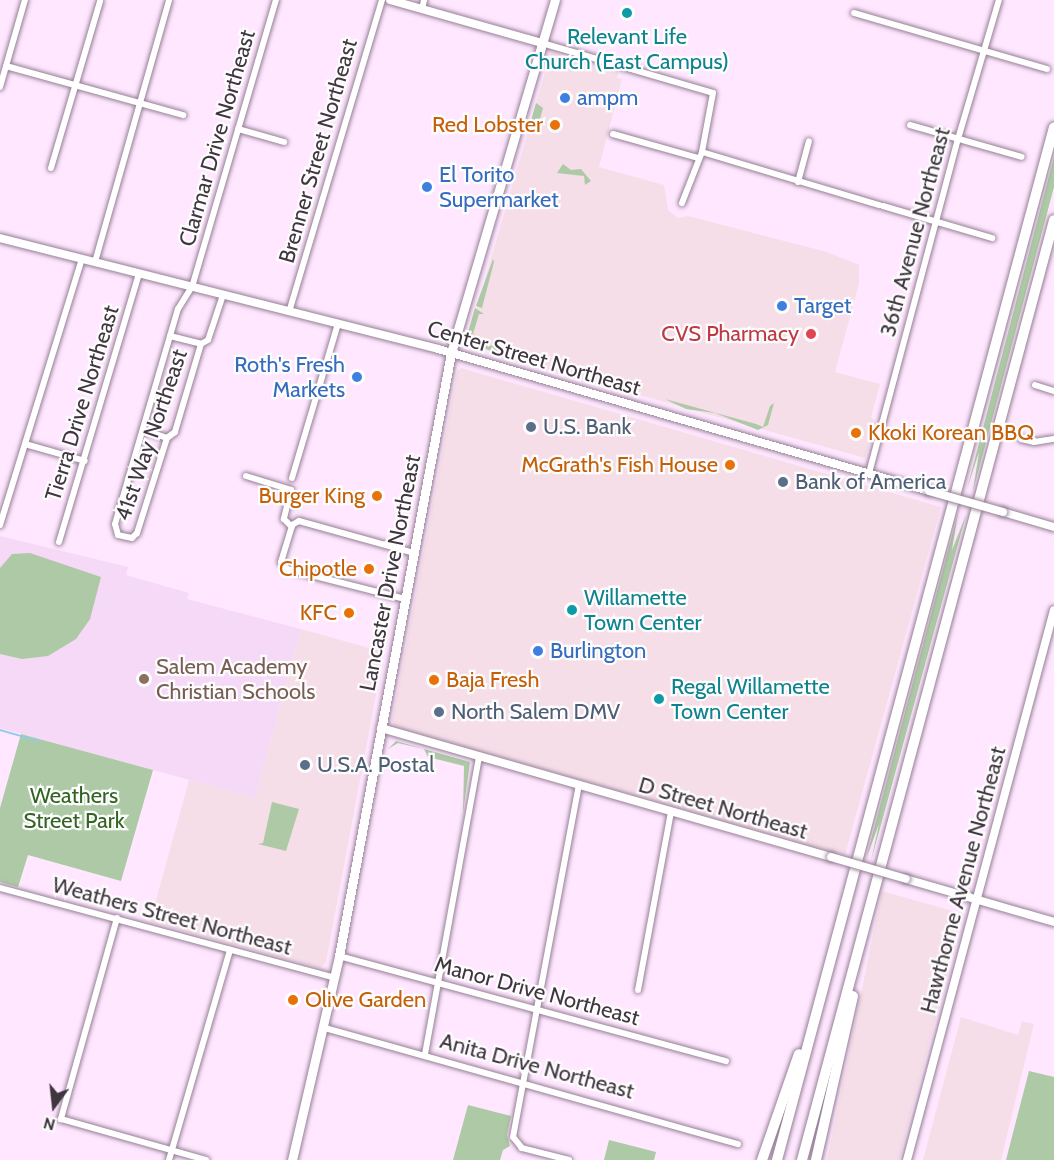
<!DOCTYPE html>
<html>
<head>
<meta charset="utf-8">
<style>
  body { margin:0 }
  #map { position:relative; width:1054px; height:1160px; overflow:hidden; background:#ffe7ff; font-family:Cabin,sans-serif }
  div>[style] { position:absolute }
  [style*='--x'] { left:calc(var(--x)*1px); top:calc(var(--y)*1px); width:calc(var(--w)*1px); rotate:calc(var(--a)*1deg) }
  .commercial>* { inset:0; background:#f6dee9 }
  .built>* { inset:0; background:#f6d9f6 }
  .green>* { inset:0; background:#adc9a5 }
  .stream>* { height:1.5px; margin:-0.75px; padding:0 0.75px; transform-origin:0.75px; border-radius:0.75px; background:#8ccdec }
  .roads { filter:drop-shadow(0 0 2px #958095) drop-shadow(0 0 2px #958095) }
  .street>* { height:6px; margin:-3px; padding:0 3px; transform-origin:3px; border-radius:3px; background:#fff }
  .secondary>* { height:8px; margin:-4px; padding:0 4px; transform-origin:4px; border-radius:4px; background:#fff }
  .primary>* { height:9px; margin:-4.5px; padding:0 4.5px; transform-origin:4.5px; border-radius:4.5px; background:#fff }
  .highway>* { height:10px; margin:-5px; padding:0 5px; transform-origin:5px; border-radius:5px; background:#fff }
  .bridges { filter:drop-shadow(0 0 2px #958095) drop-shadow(0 0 2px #958095) }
  .secondary-bridge>* { height:8px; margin:-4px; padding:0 4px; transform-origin:4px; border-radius:4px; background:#fff }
  .dots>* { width:16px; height:16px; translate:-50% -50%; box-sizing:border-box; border:3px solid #fdfdfd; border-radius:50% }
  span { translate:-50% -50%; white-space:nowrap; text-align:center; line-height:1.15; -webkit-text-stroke:4.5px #fdfdfd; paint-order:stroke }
  .culture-label { font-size:22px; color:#0d838f }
  .left { translate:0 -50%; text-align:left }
  .shop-label { font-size:22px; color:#366cbe }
  .right { translate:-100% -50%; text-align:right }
  .food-label { font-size:22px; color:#c56008 }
  .street-label { font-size:22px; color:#403640 }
  .health-label { font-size:22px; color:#be3a42 }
  .service-label { font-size:22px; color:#4e5e75 }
  .education-label { font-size:22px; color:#785e54 }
  .park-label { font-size:22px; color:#336423 }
  .north { position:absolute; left:24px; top:1076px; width:60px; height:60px; -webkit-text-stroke:4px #fdfdfd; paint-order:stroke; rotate:195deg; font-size:16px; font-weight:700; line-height:24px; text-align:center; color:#403640 }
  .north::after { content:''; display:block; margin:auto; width:21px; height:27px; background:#403640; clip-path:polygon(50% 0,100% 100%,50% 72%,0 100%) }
</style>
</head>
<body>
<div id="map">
  <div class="commercial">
    <i style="clip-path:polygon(551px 52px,619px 70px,617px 78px,622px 79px,599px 167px,664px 185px,668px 210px,678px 218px,688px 216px,827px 252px,859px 265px,859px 284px,835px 372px,880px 384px,871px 417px,876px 422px,865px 458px,506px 358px,467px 342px)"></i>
    <i style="clip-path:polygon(461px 368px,941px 507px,845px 855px,394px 727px,392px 720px,457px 372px)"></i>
    <i style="clip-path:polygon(301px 629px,384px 652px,326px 962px,320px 968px,150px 922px,189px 780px,255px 798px)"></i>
    <i style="clip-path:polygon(882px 891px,963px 914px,899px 1160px,827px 1160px)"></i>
    <i style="clip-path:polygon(961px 1017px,1018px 1035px,1022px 1021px,1034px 1024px,1001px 1160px,923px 1160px)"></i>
  </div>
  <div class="built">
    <i style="clip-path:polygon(0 536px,128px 567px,126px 575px,189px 593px,187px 599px,301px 629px,255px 798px,0 728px)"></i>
  </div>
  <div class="green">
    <i style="clip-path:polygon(536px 103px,543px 108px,537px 130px,529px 128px)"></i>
    <i style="clip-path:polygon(1054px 157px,1054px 187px,973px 491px,979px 452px,967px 489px)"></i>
    <i style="clip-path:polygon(563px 164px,571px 170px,581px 169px,591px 181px,585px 185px,584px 176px,557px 173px)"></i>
    <i style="clip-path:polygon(493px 259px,494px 262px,482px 308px,476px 306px)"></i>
    <i style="clip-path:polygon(475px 308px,484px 314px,479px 314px,473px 334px,479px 337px,478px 342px,510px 351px,508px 357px,470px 343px,467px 336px)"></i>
    <i style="clip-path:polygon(665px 399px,756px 424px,763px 427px,770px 406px,774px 403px,768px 425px,758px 430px,715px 413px,686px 409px)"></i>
    <i style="clip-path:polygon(958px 513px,952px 550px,966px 515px,871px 861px,879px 824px,866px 859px)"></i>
    <i style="clip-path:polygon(30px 553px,101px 577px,90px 619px,76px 639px,48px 656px,22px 659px,0 654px,0 568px,12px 554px)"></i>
    <i style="clip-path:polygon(21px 734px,153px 770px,121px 881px,28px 855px,18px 887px,0 882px,0 808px)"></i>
    <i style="clip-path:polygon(396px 741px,470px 762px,463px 813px,464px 766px,428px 757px,424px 749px,398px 743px,388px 749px)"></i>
    <i style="clip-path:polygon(272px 802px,299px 809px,286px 851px,258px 844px,263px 843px)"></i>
    <i style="clip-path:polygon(1029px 1071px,1054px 1077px,1054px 1160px,1006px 1160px)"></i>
    <i style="clip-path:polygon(468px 1105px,511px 1116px,507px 1135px,510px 1146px,503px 1150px,500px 1160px,453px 1160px)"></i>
    <i style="clip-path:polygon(609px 1140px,656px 1152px,654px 1160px,604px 1160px)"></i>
  </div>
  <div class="stream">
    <i style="--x:0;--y:730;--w:40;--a:16"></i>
  </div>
  <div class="roads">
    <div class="street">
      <i style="--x:422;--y:9;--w:9;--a:-77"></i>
      <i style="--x:854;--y:13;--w:201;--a:16.2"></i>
      <i style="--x:542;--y:43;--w:178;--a:16.3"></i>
      <i style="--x:713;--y:93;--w:60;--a:100.6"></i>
      <i style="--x:702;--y:152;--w:55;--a:111.4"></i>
      <i style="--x:6;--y:66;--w:184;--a:15.5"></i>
      <i style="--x:0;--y:87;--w:91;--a:-74"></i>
      <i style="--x:910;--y:125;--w:116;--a:15.9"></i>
      <i style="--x:238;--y:129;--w:48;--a:15.8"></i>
      <i style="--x:613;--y:134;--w:88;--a:15.8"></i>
      <i style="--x:702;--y:152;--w:185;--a:16.7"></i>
      <i style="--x:51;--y:168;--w:174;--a:-73.6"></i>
      <i style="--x:798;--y:182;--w:42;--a:-75"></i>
      <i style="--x:883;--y:206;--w:114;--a:16.4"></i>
      <i style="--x:95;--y:262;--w:272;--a:-74.2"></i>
      <i style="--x:223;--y:295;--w:47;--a:108.4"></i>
      <i style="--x:208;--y:340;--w:8;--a:150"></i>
      <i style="--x:201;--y:344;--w:92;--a:106.5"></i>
      <i style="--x:175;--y:432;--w:10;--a:143"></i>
      <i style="--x:167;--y:438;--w:100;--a:107.5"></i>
      <i style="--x:137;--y:533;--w:7;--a:135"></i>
      <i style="--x:132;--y:538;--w:14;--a:-168"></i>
      <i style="--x:118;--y:535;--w:11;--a:-105"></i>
      <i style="--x:115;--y:524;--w:224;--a:-73.7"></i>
      <i style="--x:178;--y:309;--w:26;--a:-58"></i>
      <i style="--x:192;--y:287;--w:299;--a:-73.7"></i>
      <i style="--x:289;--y:312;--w:326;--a:-73.4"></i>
      <i style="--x:170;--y:336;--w:32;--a:14"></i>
      <i style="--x:1035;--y:385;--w:20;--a:18"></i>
      <i style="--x:144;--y:430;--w:24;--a:19"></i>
      <i style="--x:1021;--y:439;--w:13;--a:13"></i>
      <i style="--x:1034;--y:442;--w:20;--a:-9"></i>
      <i style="--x:25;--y:444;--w:62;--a:15.8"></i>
      <i style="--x:869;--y:473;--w:346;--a:-75.1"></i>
      <i style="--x:958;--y:139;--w:145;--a:-73.6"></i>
      <i style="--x:246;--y:476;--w:47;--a:17.3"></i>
      <i style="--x:291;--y:490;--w:30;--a:104"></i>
      <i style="--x:284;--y:519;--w:11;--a:45"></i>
      <i style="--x:292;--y:478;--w:161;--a:-73.4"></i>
      <i style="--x:0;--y:525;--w:278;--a:-72.9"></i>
      <i style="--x:59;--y:542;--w:280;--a:-73.4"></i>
      <i style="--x:405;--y:599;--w:122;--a:-165.7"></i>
      <i style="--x:287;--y:569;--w:9;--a:-131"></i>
      <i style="--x:281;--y:562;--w:39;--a:-73"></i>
      <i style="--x:292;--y:525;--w:8;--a:-30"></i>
      <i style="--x:299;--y:521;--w:119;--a:15.5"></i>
      <i style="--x:0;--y:888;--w:347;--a:15"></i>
      <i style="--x:117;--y:918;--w:209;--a:105.6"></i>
      <i style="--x:61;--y:1119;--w:151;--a:15.8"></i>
      <i style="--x:339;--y:956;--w:401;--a:15.2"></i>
      <i style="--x:638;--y:990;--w:181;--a:-79.5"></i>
      <i style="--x:325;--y:1028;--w:429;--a:15.7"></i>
      <i style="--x:425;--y:1054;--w:302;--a:-79.7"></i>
      <i style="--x:169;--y:1160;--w:219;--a:-73.8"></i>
      <i style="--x:569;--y:1160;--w:49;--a:-165.7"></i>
      <i style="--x:522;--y:1148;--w:14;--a:-129"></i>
      <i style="--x:513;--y:1137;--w:358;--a:-79.4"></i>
    </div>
    <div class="secondary">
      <i style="--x:390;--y:0;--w:158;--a:15.8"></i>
      <i style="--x:0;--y:238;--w:452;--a:14.2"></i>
      <i style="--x:438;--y:349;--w:511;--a:16.13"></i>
      <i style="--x:1003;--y:512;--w:53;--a:16.4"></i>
      <i style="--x:381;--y:728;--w:468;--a:16"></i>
      <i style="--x:906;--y:879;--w:154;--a:16.2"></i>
      <i style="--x:907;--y:1160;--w:569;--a:-75.04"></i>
    </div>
    <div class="primary">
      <i style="--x:292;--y:1160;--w:209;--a:-77"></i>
      <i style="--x:339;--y:956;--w:613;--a:-79.48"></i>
      <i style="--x:451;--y:353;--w:368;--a:-73.6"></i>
    </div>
    <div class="highway">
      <i style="--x:762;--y:1160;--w:112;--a:-70.8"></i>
      <i style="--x:777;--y:1160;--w:1069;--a:-74.99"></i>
      <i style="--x:802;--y:1160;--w:973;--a:-74.99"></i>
      <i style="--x:816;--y:1160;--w:168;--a:-77.3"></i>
    </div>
  </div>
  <div class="bridges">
    <div class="secondary-bridge">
      <i style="--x:929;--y:491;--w:77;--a:15.8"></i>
      <i style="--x:831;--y:857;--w:78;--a:16.3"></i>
    </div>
  </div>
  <div class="dots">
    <i style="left:627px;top:13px;background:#0f9aa8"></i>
    <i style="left:565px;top:98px;background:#3f7fe0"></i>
    <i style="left:555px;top:125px;background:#e8710a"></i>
    <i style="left:427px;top:187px;background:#3f7fe0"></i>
    <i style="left:782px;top:306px;background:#3f7fe0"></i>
    <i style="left:811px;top:334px;background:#e0444e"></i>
    <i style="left:357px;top:377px;background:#3f7fe0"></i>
    <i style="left:531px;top:427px;background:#5c6f8a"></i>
    <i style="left:856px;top:433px;background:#e8710a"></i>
    <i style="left:730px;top:465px;background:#e8710a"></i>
    <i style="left:783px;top:482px;background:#5c6f8a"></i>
    <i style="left:377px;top:496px;background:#e8710a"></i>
    <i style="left:369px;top:569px;background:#e8710a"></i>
    <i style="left:572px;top:610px;background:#0f9aa8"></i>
    <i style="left:349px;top:613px;background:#e8710a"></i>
    <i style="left:538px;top:651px;background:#3f7fe0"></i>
    <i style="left:144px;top:679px;background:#8d6e63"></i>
    <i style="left:434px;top:680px;background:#e8710a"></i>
    <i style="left:659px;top:699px;background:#0f9aa8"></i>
    <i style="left:439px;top:712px;background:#5c6f8a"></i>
    <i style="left:305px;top:765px;background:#5c6f8a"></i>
    <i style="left:293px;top:1000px;background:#e8710a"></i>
  </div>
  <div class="culture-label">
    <span style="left:627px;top:49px">Relevant Life<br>Church (East Campus)</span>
    <span class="left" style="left:584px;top:610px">Willamette<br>Town Center</span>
    <span class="left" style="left:671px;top:699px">Regal Willamette<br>Town Center</span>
  </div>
  <div class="shop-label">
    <span class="left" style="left:577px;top:98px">ampm</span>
    <span class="left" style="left:439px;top:187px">El Torito<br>Supermarket</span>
    <span class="left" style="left:794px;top:306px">Target</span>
    <span class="right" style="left:345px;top:377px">Roth's Fresh<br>Markets</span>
    <span class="left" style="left:550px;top:651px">Burlington</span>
  </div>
  <div class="food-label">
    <span class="right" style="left:543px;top:125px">Red Lobster</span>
    <span class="left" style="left:868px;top:433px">Kkoki Korean BBQ</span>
    <span class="right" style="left:718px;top:465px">McGrath's Fish House</span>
    <span class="right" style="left:365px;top:496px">Burger King</span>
    <span class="right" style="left:357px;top:569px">Chipotle</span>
    <span class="right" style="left:337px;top:613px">KFC</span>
    <span class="left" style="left:446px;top:680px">Baja Fresh</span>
    <span class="left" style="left:305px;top:1000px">Olive Garden</span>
  </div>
  <div class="street-label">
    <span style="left:217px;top:138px;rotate:-74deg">Clarmar Drive Northeast</span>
    <span style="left:318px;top:151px;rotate:-74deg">Brenner Street Northeast</span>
    <span style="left:915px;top:232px;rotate:-75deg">36th Avenue Northeast</span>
    <span style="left:534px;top:358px;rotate:16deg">Center Street Northeast</span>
    <span style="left:82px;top:403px;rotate:-73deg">Tierra Drive Northeast</span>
    <span style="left:151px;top:435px;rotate:-71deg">41st Way Northeast</span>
    <span style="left:390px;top:573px;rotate:-79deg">Lancaster Drive Northeast</span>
    <span style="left:723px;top:808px;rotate:16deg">D Street Northeast</span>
    <span style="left:963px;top:880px;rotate:-75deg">Hawthorne Avenue Northeast</span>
    <span style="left:172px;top:916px;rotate:15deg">Weathers Street Northeast</span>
    <span style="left:537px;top:991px;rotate:15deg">Manor Drive Northeast</span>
    <span style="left:537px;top:1066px;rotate:15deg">Anita Drive Northeast</span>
  </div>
  <div class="health-label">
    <span class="right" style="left:799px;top:334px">CVS Pharmacy</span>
  </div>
  <div class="service-label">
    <span class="left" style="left:543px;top:427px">U.S. Bank</span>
    <span class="left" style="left:795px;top:482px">Bank of America</span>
    <span class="left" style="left:451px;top:712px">North Salem DMV</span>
    <span class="left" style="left:317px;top:765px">U.S.A. Postal</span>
  </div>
  <div class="education-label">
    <span class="left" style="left:156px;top:679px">Salem Academy<br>Christian Schools</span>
  </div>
  <div class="park-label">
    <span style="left:74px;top:808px">Weathers<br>Street Park</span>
  </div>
  <div class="north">N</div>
</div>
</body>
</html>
